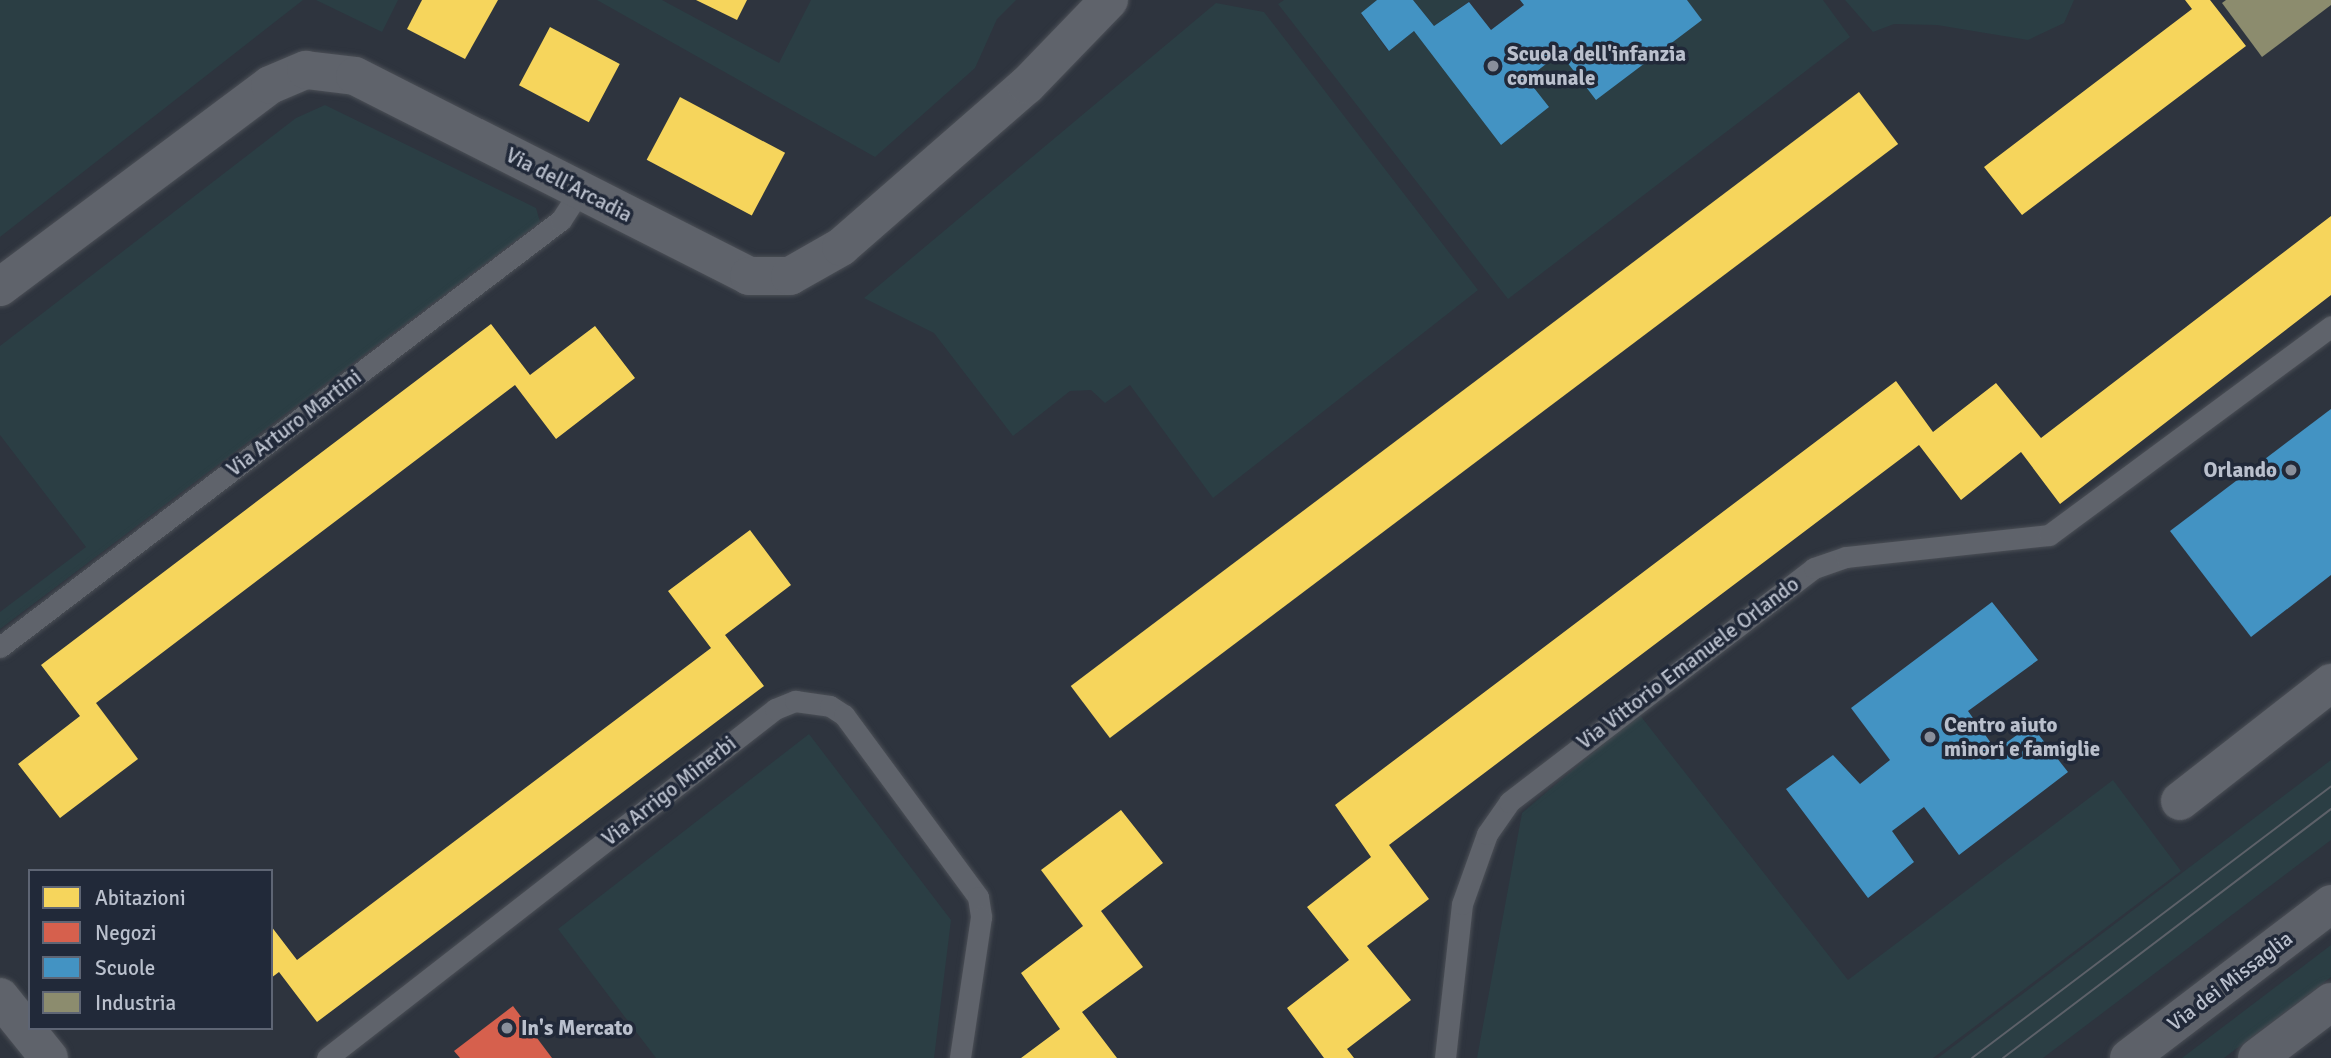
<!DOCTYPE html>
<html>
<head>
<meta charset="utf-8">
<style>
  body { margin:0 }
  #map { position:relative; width:2331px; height:1058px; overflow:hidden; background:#2e343e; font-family:Signika,sans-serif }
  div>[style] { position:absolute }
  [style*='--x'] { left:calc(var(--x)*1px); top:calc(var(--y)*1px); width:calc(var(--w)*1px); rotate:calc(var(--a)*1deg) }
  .green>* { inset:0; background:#2b3e44 }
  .homes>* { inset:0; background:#f6d55c; transform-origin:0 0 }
  .shops>* { inset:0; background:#d6604d }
  .schools>* { inset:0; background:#4393c3 }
  .industry>* { inset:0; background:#8c8c6e }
  .roads { filter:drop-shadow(0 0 2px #4b4f56) drop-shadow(0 0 2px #4b4f56) }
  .lane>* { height:21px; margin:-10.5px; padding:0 10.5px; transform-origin:10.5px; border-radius:10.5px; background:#5f636b }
  .street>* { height:38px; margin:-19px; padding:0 19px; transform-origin:19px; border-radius:19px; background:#5f636b }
  .secondary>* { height:38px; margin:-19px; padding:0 19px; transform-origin:19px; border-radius:19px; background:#5d6169 }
  .tram>* { height:2px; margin:-1px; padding:0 1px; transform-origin:1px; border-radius:1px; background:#5d6169 }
  .dots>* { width:19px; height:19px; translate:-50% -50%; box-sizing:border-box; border:4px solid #212939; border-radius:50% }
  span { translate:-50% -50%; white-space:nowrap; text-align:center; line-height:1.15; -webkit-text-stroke:7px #212939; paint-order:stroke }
  .poi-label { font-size:21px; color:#bac0cd; font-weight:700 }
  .left { translate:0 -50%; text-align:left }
  .right { translate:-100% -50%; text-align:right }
  .street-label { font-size:21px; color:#bac0cd }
  .legend { position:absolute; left:28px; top:869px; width:245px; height:161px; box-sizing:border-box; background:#212939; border:2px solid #5e6574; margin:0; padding:9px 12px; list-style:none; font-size:21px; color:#bac0cd }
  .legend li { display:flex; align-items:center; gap:14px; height:35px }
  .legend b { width:35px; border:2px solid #5e6574 }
</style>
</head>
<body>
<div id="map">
  <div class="green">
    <i style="clip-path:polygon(0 0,303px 0,0 237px)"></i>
    <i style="clip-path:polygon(316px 0,398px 0,382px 32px)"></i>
    <i style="clip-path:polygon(597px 0,662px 0,779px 63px,811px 0,1016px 0,997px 19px,975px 68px,875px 157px)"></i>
    <i style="clip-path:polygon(1284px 0,1377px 0,1361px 14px,1388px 51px,1414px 31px,1548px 107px,1527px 79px,1560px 53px,1596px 99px,1702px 20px,1687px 0,1823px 0,1850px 37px,1508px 299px,1278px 4px)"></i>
    <i style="clip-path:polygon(1413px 0,1471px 0,1434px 26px)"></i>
    <i style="clip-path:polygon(1845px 0,2074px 0,2064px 23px,2028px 40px,1937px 25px,1894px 24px,1873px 32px)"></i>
    <i style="clip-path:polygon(1216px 3px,1264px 12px,1478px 290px,1213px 498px,1130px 385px,1105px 403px,1091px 390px,1070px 391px,1013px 436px,934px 333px,864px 298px)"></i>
    <i style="clip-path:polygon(325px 105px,536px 208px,540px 222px,0 629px,0 612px,86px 547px,0 435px,0 346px,296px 118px)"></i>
    <i style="clip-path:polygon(1639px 714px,1848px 980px,2113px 780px,2181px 871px,1933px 1058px,1477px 1058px,1522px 813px)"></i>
    <i style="clip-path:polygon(809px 734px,951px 920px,934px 1058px,656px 1058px,558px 929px)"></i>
    <i style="clip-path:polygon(2331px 760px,2331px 840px,2043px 1058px,1938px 1058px)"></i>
    <i style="clip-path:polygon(2331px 945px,2331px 977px,2224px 1058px,2182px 1058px)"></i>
  </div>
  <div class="homes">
    <i style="clip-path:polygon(422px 0,498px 0,465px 59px,407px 29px)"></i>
    <i style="clip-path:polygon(696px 0,747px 0,737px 20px)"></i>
    <i style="clip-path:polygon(2185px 0,2210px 0,2246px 46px,2022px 215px,1984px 167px,2192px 9px)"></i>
    <i style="left:550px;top:27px;width:79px;height:66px;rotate:28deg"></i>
    <i style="left:1859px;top:92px;width:65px;height:987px;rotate:53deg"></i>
    <i style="left:680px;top:97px;width:119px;height:71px;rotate:28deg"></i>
    <i style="clip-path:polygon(2331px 216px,2331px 295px,2060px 504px,2021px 452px,1961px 500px,1919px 445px,1389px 845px,1429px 899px,1367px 946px,1411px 1000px,1347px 1049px,1354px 1058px,1324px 1058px,1287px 1008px,1349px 960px,1307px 907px,1371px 857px,1335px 805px,1896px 381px,1933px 432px,1996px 383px,2041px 438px)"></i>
    <i style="clip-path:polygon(491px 324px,530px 375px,595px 326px,635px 378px,556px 439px,515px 385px,96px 703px,138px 759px,60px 818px,18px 764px,80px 716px,41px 665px)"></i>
    <i style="clip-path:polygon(750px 530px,791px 585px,725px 635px,764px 686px,317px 1022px,279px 972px,271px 978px,271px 926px,297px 960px,711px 648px,668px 591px)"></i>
    <i style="clip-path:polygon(1121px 810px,1163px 863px,1101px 911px,1143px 967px,1082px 1012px,1117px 1058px,1021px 1058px,1060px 1029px,1021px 973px,1083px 926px,1041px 870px)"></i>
  </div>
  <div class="shops">
    <i style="clip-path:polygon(513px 1006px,552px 1058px,460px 1058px,454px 1051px)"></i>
  </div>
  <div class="schools">
    <i style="clip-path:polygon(1377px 0,1413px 0,1434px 26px,1469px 2px,1491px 30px,1524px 5px,1520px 0,1687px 0,1702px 20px,1596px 100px,1560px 53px,1527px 79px,1549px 107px,1501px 145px,1414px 31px,1389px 51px,1361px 13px)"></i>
    <i style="clip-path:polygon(2331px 409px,2331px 575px,2251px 637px,2170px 531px)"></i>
    <i style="clip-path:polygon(1992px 602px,2038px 660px,1968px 711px,1996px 750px,2031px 725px,2068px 772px,1959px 855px,1924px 807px,1892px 831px,1914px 862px,1868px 898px,1786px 789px,1833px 755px,1860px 784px,1890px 760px,1851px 708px)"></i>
  </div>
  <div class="industry">
    <i style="clip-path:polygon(2226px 0,2331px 0,2331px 5px,2262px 57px,2222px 3px)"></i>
  </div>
  <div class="roads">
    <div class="lane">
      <i style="--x:0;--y:647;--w:705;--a:-37.28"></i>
      <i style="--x:561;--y:220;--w:35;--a:-57"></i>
      <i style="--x:327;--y:1058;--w:568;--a:-37.92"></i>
      <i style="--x:775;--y:709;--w:22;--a:-22"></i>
      <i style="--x:795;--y:701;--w:35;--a:8"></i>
      <i style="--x:830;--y:706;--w:17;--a:33"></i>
      <i style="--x:844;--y:715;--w:226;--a:53.6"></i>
      <i style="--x:978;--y:897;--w:20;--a:81"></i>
      <i style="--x:981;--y:917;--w:143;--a:98.5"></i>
      <i style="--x:1445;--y:1058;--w:155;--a:-83.7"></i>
      <i style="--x:1462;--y:904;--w:74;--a:-70.3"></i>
      <i style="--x:1487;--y:834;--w:39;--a:-55"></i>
      <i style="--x:1509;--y:802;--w:384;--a:-37.5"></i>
      <i style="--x:1814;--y:568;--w:34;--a:-19"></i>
      <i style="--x:1846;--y:557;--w:204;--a:-6.2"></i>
      <i style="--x:2049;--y:535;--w:351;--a:-36.5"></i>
    </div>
    <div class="street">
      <i style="--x:0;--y:287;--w:337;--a:-36.8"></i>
      <i style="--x:270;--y:85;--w:39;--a:-23"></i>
      <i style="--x:306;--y:70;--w:49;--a:7"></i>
      <i style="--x:355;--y:76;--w:442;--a:26.9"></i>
      <i style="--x:749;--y:276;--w:41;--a:0"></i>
      <i style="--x:790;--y:276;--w:59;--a:-29.6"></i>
      <i style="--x:841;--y:247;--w:247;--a:-41.1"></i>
      <i style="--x:1027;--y:85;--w:118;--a:-46"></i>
      <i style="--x:2180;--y:801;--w:192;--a:-38"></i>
      <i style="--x:0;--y:997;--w:78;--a:51.2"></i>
    </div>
    <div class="secondary">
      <i style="--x:2129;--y:1058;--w:254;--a:-37.3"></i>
      <i style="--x:2257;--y:1058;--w:93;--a:-37.1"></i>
    </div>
  </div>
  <div class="tram">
    <i style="--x:1972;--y:1058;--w:450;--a:-37.1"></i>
    <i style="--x:2003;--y:1058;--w:412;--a:-37.2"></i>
  </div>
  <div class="dots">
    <i style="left:1493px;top:66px;background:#898f9b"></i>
    <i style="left:2291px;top:470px;background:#898f9b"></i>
    <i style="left:1930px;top:737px;background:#898f9b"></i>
    <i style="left:507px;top:1028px;background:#898f9b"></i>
  </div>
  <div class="poi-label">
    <span class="left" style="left:1507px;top:66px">Scuola dell'infanzia<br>comunale</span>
    <span class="right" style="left:2277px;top:470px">Orlando</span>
    <span class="left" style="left:1944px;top:737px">Centro aiuto<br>minori e famiglie</span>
    <span class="left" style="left:521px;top:1028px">In's Mercato</span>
  </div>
  <div class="street-label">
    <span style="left:569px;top:185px;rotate:27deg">Via dell'Arcadia</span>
    <span style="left:294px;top:423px;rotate:-37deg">Via Arturo Martini</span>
    <span style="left:1688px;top:663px;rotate:-37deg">Via Vittorio Emanuele Orlando</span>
    <span style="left:669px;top:791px;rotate:-38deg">Via Arrigo Minerbi</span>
    <span style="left:2230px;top:981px;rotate:-37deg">Via dei Missaglia</span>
  </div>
  <ul class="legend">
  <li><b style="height:19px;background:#f6d55c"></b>Abitazioni</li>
  <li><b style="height:19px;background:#d6604d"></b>Negozi</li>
  <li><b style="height:19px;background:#4393c3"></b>Scuole</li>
  <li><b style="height:19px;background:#8c8c6e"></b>Industria</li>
  </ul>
</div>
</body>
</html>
